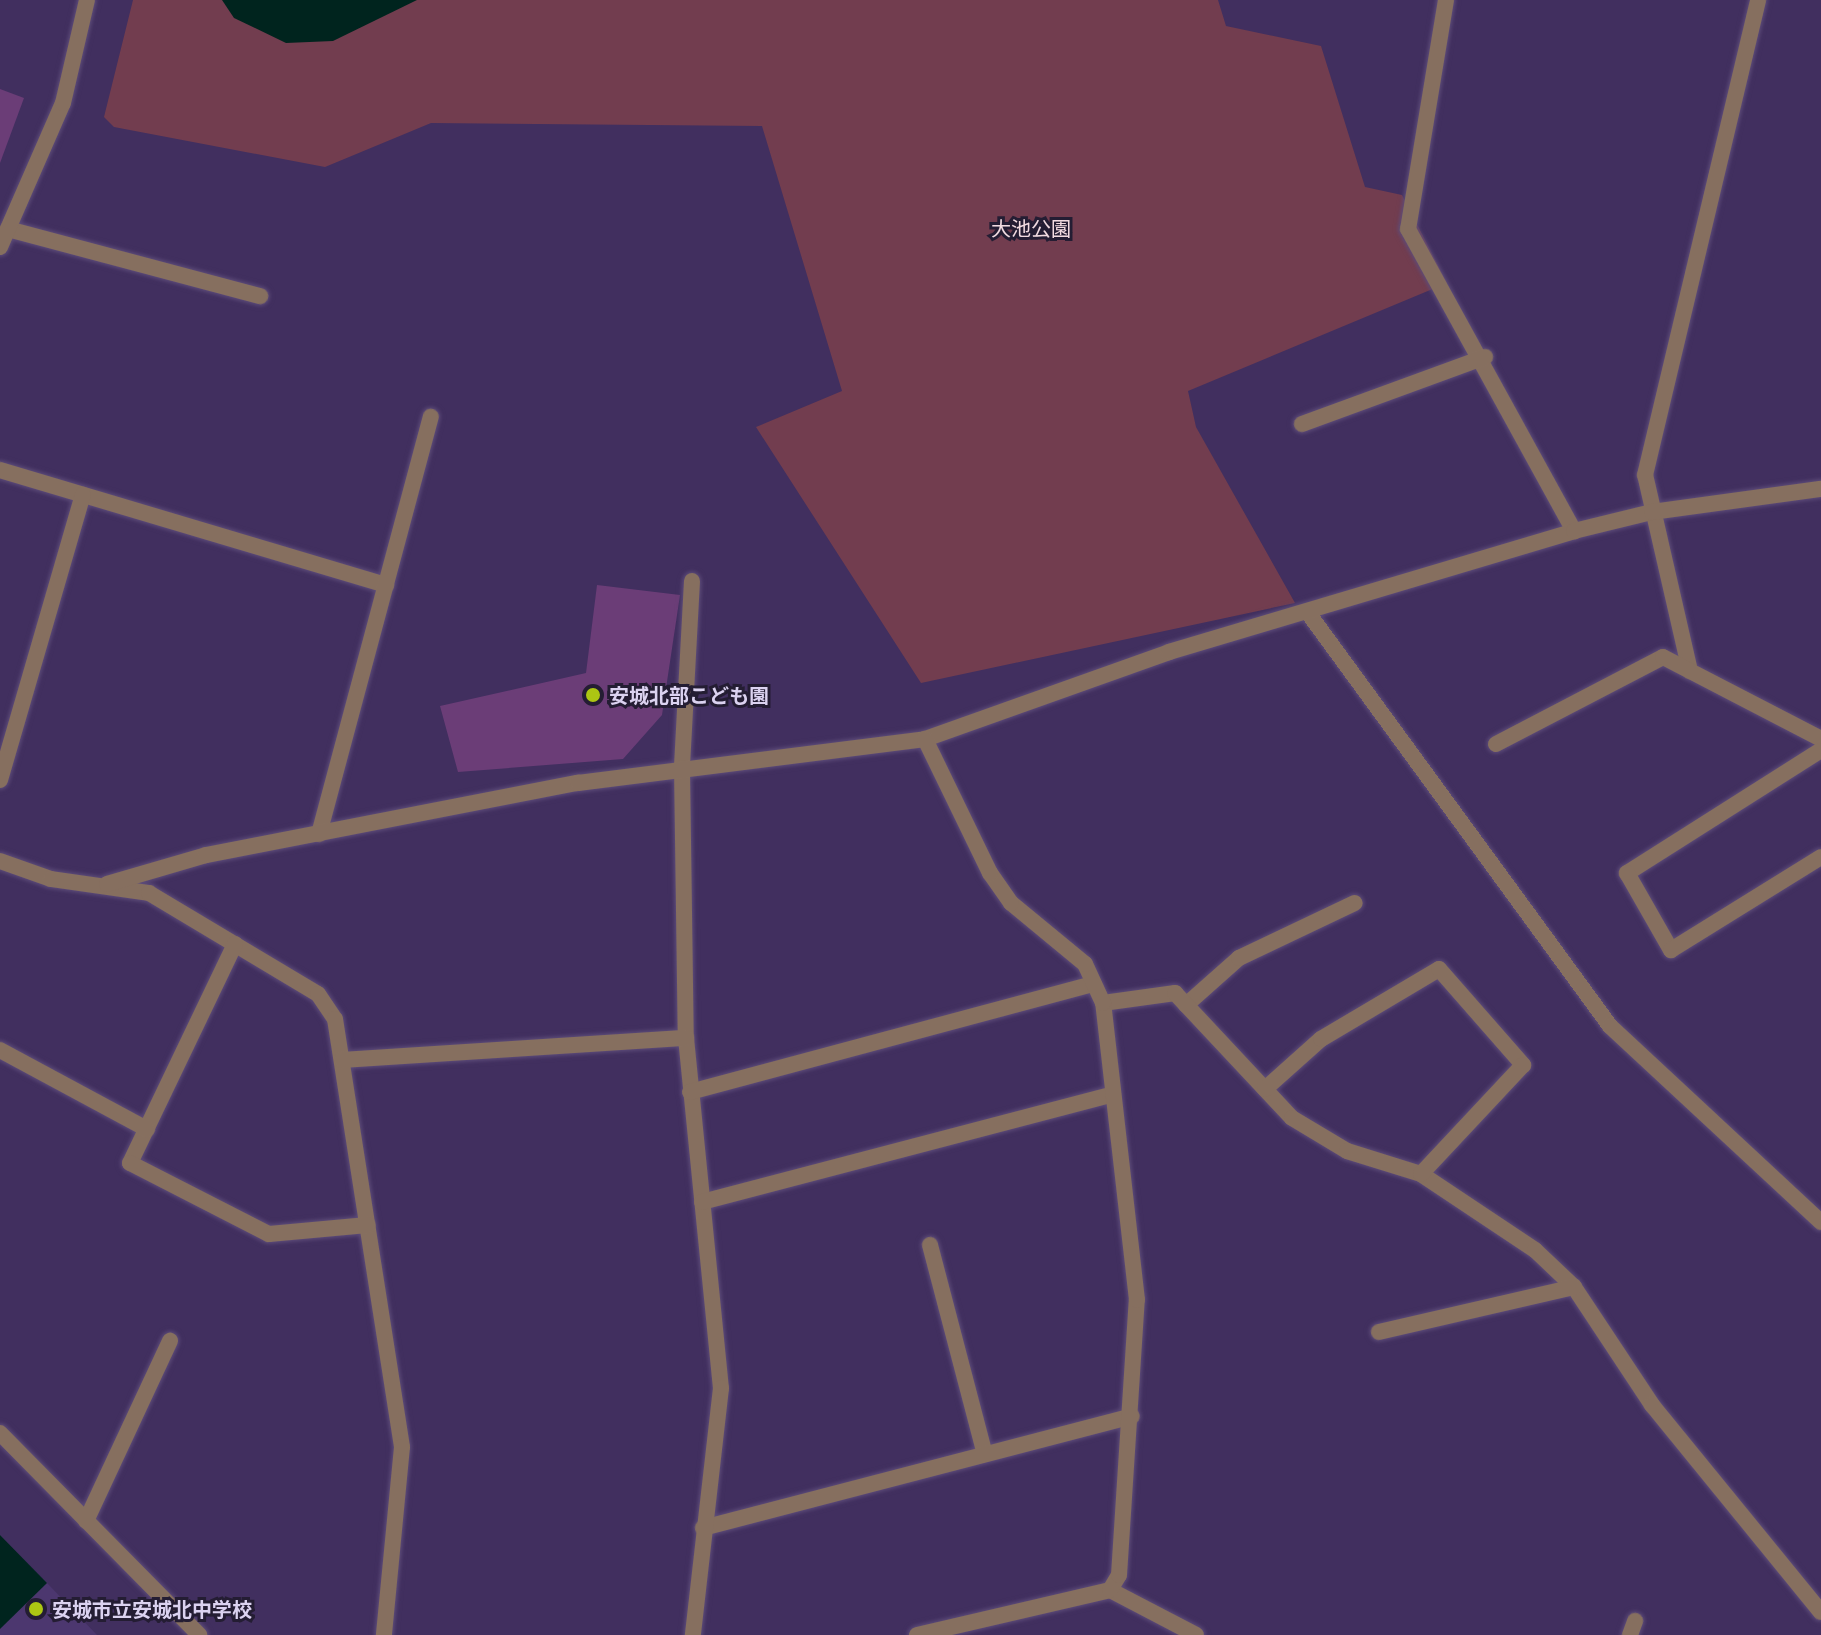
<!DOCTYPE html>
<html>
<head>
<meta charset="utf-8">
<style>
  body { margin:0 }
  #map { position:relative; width:1821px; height:1635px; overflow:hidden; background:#412f5f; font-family:Barlow,"Noto Sans JP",sans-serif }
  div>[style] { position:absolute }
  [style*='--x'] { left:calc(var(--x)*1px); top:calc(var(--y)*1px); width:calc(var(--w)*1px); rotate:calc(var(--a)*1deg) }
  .built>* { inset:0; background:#4c376f }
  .green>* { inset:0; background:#723d4f }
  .water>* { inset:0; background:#00241e }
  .building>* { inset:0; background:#6b3d77 }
  .roads { filter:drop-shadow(0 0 2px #5d4c79) drop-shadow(0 0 2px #5d4c79) }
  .service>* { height:16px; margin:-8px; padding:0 8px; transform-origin:8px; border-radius:8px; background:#866f5f }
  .minor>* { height:16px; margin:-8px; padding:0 8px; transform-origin:8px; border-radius:8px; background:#866f5f }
  .tertiary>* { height:16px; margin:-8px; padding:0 8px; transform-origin:8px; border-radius:8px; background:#866f5f }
  .dots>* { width:22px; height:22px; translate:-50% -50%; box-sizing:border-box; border:4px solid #241d33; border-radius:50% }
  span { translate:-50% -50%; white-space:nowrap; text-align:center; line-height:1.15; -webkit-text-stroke:6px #241d33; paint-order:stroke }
  .park-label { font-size:20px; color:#f2dbe1 }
  .poi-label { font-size:20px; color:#dbd2f0; font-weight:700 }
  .left { translate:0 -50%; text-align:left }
</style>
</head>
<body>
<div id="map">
  <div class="built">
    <i style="clip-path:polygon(0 1535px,47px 1583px,97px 1635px,0 1635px)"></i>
  </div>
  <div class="green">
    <i style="clip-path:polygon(133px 0,1218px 0,1226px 26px,1321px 46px,1365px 187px,1402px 195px,1447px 283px,1188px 391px,1196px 427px,1295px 603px,921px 683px,756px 427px,842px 391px,762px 126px,431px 123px,325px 167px,114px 127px,104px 117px)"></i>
  </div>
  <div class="water">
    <i style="clip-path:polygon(222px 0,417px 0,333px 41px,286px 43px,234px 18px)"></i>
    <i style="clip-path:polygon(0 1535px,47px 1583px,0 1629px)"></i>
  </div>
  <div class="building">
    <i style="clip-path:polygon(0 89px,24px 98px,0 163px)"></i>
    <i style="clip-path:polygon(597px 585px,680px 595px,662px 715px,623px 759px,458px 772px,440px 706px,586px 673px)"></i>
  </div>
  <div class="roads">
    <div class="service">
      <i style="--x:8;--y:229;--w:261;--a:14.9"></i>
      <i style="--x:1186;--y:1005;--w:71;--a:-41.6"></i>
      <i style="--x:1239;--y:958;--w:128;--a:-25.4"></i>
      <i style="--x:930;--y:1245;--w:216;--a:75.3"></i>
      <i style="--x:703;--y:1528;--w:443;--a:-14.6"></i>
      <i style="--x:1630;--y:1635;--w:15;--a:-70"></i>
    </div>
    <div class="minor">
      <i style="--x:1446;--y:0;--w:232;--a:99.4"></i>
      <i style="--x:1408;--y:229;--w:345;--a:61.2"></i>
      <i style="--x:0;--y:247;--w:157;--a:-66.4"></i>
      <i style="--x:63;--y:103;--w:106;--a:-76.9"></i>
      <i style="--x:1302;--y:424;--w:195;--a:-20.1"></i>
      <i style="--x:0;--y:470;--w:403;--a:16.6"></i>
      <i style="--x:692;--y:581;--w:187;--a:93.1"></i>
      <i style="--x:682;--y:768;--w:270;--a:89.2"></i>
      <i style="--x:686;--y:1038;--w:352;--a:84.3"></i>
      <i style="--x:721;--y:1388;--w:249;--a:96.5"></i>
      <i style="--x:1309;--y:614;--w:510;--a:53.85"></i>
      <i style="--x:1610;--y:1026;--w:288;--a:42.9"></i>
      <i style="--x:1690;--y:671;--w:201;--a:-102.9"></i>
      <i style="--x:1645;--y:475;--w:488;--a:-76.6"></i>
      <i style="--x:1496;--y:744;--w:188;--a:-27.5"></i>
      <i style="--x:1663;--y:657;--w:178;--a:27.4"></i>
      <i style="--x:1821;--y:750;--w:230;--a:147.6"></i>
      <i style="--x:1627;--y:873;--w:89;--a:60.3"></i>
      <i style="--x:1671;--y:950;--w:176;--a:-31.8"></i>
      <i style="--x:0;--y:780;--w:297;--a:-73.8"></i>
      <i style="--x:319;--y:834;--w:432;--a:-75"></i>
      <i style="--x:0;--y:861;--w:54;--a:19.4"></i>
      <i style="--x:51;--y:879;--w:99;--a:8.1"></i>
      <i style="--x:149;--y:893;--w:197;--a:30.9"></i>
      <i style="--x:318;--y:994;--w:30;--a:56"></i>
      <i style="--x:335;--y:1019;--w:433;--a:81.1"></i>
      <i style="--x:402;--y:1447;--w:189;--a:95.5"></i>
      <i style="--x:107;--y:884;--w:103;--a:-16.3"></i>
      <i style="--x:206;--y:855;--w:379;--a:-11"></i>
      <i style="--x:578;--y:783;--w:350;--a:-7.2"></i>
      <i style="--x:925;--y:739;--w:259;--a:-19.6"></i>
      <i style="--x:1169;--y:652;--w:423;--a:-16.6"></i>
      <i style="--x:1574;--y:531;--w:80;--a:-13.7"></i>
      <i style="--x:1652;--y:512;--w:171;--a:-7.8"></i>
      <i style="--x:235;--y:944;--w:243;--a:115.6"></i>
      <i style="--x:130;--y:1163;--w:156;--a:27.1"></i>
      <i style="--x:269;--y:1234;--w:99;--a:-5.2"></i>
      <i style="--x:1103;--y:1003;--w:73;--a:-7.9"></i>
      <i style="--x:1175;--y:993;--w:171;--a:46.9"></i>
      <i style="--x:1292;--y:1118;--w:64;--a:31"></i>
      <i style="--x:1347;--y:1151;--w:77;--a:17.3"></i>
      <i style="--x:1421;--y:1174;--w:137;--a:33.7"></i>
      <i style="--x:1535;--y:1250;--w:54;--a:43.5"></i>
      <i style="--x:1574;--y:1287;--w:141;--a:56.5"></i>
      <i style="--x:1652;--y:1405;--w:267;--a:50.8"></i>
      <i style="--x:0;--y:1050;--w:167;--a:28.3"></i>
      <i style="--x:342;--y:1060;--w:345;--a:-3.7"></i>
      <i style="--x:1265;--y:1089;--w:75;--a:-41.8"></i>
      <i style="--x:1321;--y:1039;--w:137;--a:-30.7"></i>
      <i style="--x:1439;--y:969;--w:128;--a:48.8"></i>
      <i style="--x:1523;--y:1065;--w:149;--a:133.1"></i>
      <i style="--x:690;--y:1092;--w:418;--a:-15"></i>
      <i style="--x:702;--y:1202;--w:422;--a:-14.7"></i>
      <i style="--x:1379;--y:1332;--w:200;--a:-13"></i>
      <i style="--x:86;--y:1521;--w:199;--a:-65"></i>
      <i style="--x:1110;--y:1590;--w:97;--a:27.6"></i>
      <i style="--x:917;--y:1635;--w:198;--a:-13.1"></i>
      <i style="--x:1110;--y:1590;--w:17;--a:-59"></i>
      <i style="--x:1119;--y:1575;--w:276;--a:-86.3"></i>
      <i style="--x:1137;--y:1300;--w:299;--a:-96.5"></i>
      <i style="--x:1103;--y:1003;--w:43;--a:-114.8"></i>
      <i style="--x:1085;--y:964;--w:96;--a:-140.5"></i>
      <i style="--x:1011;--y:903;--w:37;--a:-125"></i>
      <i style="--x:990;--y:873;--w:149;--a:-115.9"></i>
    </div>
    <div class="tertiary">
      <i style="--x:0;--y:1433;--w:284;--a:45.4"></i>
    </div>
  </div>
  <div class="dots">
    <i style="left:593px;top:695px;background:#acc613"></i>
    <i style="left:36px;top:1609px;background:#acc613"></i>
  </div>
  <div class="park-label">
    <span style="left:1031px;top:228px">大池公園</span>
  </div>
  <div class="poi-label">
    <span class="left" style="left:609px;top:695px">安城北部こども園</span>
    <span class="left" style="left:52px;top:1609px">安城市立安城北中学校</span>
  </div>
</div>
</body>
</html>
